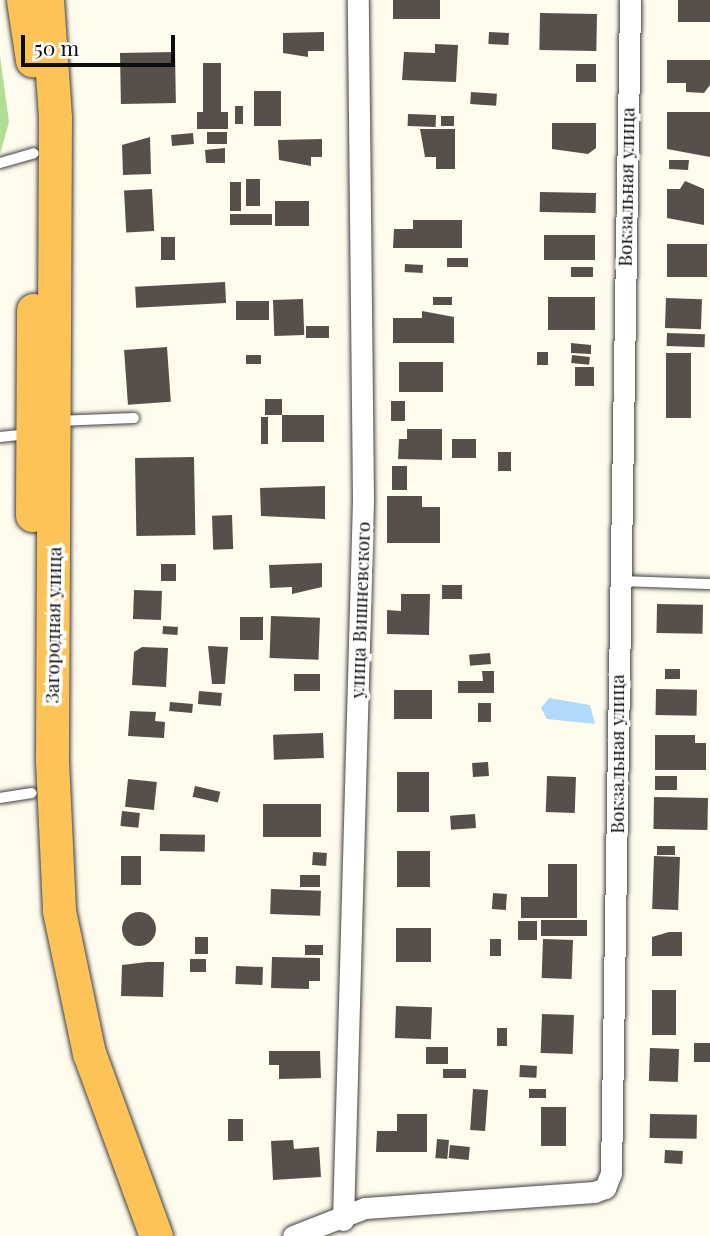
<!DOCTYPE html>
<html>
<head>
<meta charset="utf-8">
<style>
  body { margin:0 }
  #map { position:relative; width:710px; height:1236px; overflow:hidden; background:#fffcee; font-family:"Playfair Display",serif }
  div>[style] { position:absolute }
  [style*='--x'] { left:calc(var(--x)*1px); top:calc(var(--y)*1px); width:calc(var(--w)*1px); rotate:calc(var(--a)*1deg) }
  .forest>* { inset:0; background:#b1de93 }
  .water>* { inset:0; background:#afdafa }
  .building>* { inset:0; background:#574f49; transform-origin:0 0 }
  .round { border-radius:50% }
  .roads { filter:drop-shadow(0 0 2px #404040) drop-shadow(0 0 2px #404040) }
  .service>* { height:10px; margin:-5px; padding:0 5px; transform-origin:5px; border-radius:5px; background:#fff }
  .minor>* { height:21px; margin:-10.5px; padding:0 10.5px; transform-origin:10.5px; border-radius:10.5px; background:#fff }
  .trunk>* { height:33px; margin:-16.5px; padding:0 16.5px; transform-origin:16.5px; border-radius:16.5px; background:#fec356 }
  span { translate:-50% -50%; white-space:nowrap; text-align:center; line-height:1.15; -webkit-text-stroke:7px #fff; paint-order:stroke }
  .street-label { font-size:19px; color:#0d0d0d }
  .scale { position:absolute; left:21px; top:35px; width:154px; height:32px; box-sizing:border-box; border:4px solid #0d0d0d; border-top:0; padding-left:9px; font-size:21px; line-height:24px; white-space:nowrap; color:#0d0d0d; -webkit-text-stroke:5px #fff; paint-order:stroke }
</style>
</head>
<body>
<div id="map">
  <div class="forest">
    <i style="clip-path:polygon(0 56px,9px 122px,0 154px)"></i>
  </div>
  <div class="water">
    <i style="clip-path:polygon(549px 698px,590px 705px,595px 724px,547px 719px,541px 708px)"></i>
  </div>
  <div class="building">
    <i style="left:393px;top:0;width:47px;height:19px"></i>
    <i style="left:678px;top:0;width:32px;height:22px"></i>
    <i style="left:540px;top:13px;width:57px;height:37px;rotate:1deg"></i>
    <i style="clip-path:polygon(324px 32px,324px 51px,308px 51px,308px 57px,283px 53px,283px 33px)"></i>
    <i style="left:489px;top:32px;width:20px;height:12px;rotate:3deg"></i>
    <i style="clip-path:polygon(435px 44px,458px 45px,456px 82px,402px 80px,404px 52px,435px 53px)"></i>
    <i style="left:175px;top:52px;width:51px;height:55px;rotate:89deg"></i>
    <i style="clip-path:polygon(667px 60px,710px 60px,710px 85px,704px 93px,686px 92px,686px 83px,667px 83px)"></i>
    <i style="left:203px;top:63px;width:18px;height:49px"></i>
    <i style="left:576px;top:64px;width:20px;height:18px"></i>
    <i style="left:254px;top:91px;width:27px;height:35px"></i>
    <i style="left:471px;top:92px;width:26px;height:12px;rotate:4deg"></i>
    <i style="left:235px;top:106px;width:8px;height:18px"></i>
    <i style="left:228px;top:112px;width:17px;height:31px;rotate:90deg"></i>
    <i style="clip-path:polygon(667px 112px,710px 112px,710px 157px,667px 149px)"></i>
    <i style="left:408px;top:114px;width:28px;height:12px;rotate:2deg"></i>
    <i style="left:441px;top:116px;width:13px;height:10px"></i>
    <i style="clip-path:polygon(552px 123px,596px 123px,596px 148px,588px 154px,552px 149px)"></i>
    <i style="clip-path:polygon(420px 129px,455px 129px,455px 169px,436px 169px,436px 157px,425px 157px)"></i>
    <i style="left:227px;top:132px;width:12px;height:20px;rotate:90deg"></i>
    <i style="left:193px;top:133px;width:11px;height:22px;rotate:85deg"></i>
    <i style="clip-path:polygon(150px 137px,151px 174px,123px 175px,122px 145px)"></i>
    <i style="clip-path:polygon(322px 139px,322px 157px,311px 157px,311px 166px,279px 160px,278px 140px)"></i>
    <i style="clip-path:polygon(225px 148px,225px 163px,206px 163px,205px 150px)"></i>
    <i style="clip-path:polygon(669px 160px,689px 160px,688px 170px,669px 169px)"></i>
    <i style="left:246px;top:179px;width:14px;height:27px"></i>
    <i style="clip-path:polygon(685px 181px,704px 189px,704px 225px,667px 218px,667px 189px,680px 189px)"></i>
    <i style="left:230px;top:182px;width:11px;height:29px"></i>
    <i style="left:152px;top:189px;width:42px;height:28px;rotate:87deg"></i>
    <i style="left:540px;top:192px;width:56px;height:20px;rotate:1deg"></i>
    <i style="left:309px;top:201px;width:25px;height:34px;rotate:90deg"></i>
    <i style="left:272px;top:214px;width:11px;height:42px;rotate:90deg"></i>
    <i style="clip-path:polygon(413px 220px,462px 220px,462px 248px,393px 248px,394px 229px,413px 229px)"></i>
    <i style="left:544px;top:235px;width:51px;height:25px"></i>
    <i style="left:161px;top:237px;width:14px;height:23px"></i>
    <i style="left:667px;top:244px;width:40px;height:33px"></i>
    <i style="left:447px;top:258px;width:21px;height:9px"></i>
    <i style="left:405px;top:264px;width:18px;height:8px;rotate:3deg"></i>
    <i style="left:571px;top:267px;width:22px;height:10px"></i>
    <i style="left:225px;top:282px;width:21px;height:90px;rotate:87deg"></i>
    <i style="left:433px;top:297px;width:19px;height:8px"></i>
    <i style="left:548px;top:297px;width:47px;height:33px"></i>
    <i style="left:666px;top:298px;width:36px;height:30px;rotate:2deg"></i>
    <i style="left:303px;top:299px;width:36px;height:30px;rotate:88deg"></i>
    <i style="left:236px;top:301px;width:33px;height:19px"></i>
    <i style="clip-path:polygon(422px 311px,454px 317px,454px 343px,393px 343px,393px 318px,422px 318px)"></i>
    <i style="left:306px;top:326px;width:23px;height:12px"></i>
    <i style="left:667px;top:333px;width:38px;height:13px;rotate:2deg"></i>
    <i style="clip-path:polygon(571px 343px,591px 345px,591px 354px,571px 353px)"></i>
    <i style="left:167px;top:347px;width:55px;height:43px;rotate:86deg"></i>
    <i style="left:548px;top:352px;width:13px;height:11px;rotate:90deg"></i>
    <i style="left:666px;top:353px;width:25px;height:65px"></i>
    <i style="left:246px;top:355px;width:15px;height:9px"></i>
    <i style="left:572px;top:355px;width:18px;height:8px;rotate:6deg"></i>
    <i style="left:399px;top:362px;width:44px;height:30px"></i>
    <i style="left:575px;top:367px;width:19px;height:19px"></i>
    <i style="left:265px;top:399px;width:17px;height:16px"></i>
    <i style="left:391px;top:401px;width:14px;height:20px"></i>
    <i style="left:324px;top:415px;width:27px;height:42px;rotate:90deg"></i>
    <i style="left:261px;top:417px;width:7px;height:27px"></i>
    <i style="clip-path:polygon(407px 429px,442px 429px,442px 460px,398px 459px,399px 439px,407px 439px)"></i>
    <i style="left:452px;top:439px;width:24px;height:19px"></i>
    <i style="left:498px;top:452px;width:13px;height:19px"></i>
    <i style="left:194px;top:457px;width:78px;height:59px;rotate:89deg"></i>
    <i style="left:392px;top:466px;width:15px;height:24px"></i>
    <i style="clip-path:polygon(325px 486px,325px 519px,261px 516px,260px 488px)"></i>
    <i style="clip-path:polygon(387px 496px,422px 496px,422px 507px,440px 507px,440px 543px,387px 543px)"></i>
    <i style="left:232px;top:515px;width:34px;height:20px;rotate:88deg"></i>
    <i style="clip-path:polygon(322px 563px,322px 587px,292px 594px,292px 587px,270px 588px,269px 565px)"></i>
    <i style="left:161px;top:564px;width:15px;height:17px"></i>
    <i style="left:442px;top:585px;width:20px;height:14px"></i>
    <i style="left:134px;top:590px;width:28px;height:29px;rotate:2deg"></i>
    <i style="clip-path:polygon(401px 594px,430px 594px,429px 635px,387px 634px,387px 610px,401px 611px)"></i>
    <i style="left:657px;top:604px;width:46px;height:29px;rotate:1deg"></i>
    <i style="left:271px;top:616px;width:49px;height:42px;rotate:2deg"></i>
    <i style="left:240px;top:617px;width:23px;height:23px"></i>
    <i style="left:163px;top:626px;width:15px;height:8px;rotate:4deg"></i>
    <i style="clip-path:polygon(208px 646px,228px 647px,225px 684px,212px 684px)"></i>
    <i style="clip-path:polygon(142px 647px,168px 648px,166px 687px,132px 685px,134px 652px)"></i>
    <i style="left:490px;top:653px;width:11px;height:21px;rotate:85deg"></i>
    <i style="left:665px;top:669px;width:15px;height:10px"></i>
    <i style="clip-path:polygon(482px 671px,494px 671px,494px 693px,458px 693px,458px 681px,483px 681px)"></i>
    <i style="left:320px;top:674px;width:17px;height:26px;rotate:90deg"></i>
    <i style="left:656px;top:689px;width:41px;height:26px;rotate:1deg"></i>
    <i style="left:394px;top:690px;width:38px;height:29px"></i>
    <i style="left:199px;top:691px;width:23px;height:13px;rotate:5deg"></i>
    <i style="left:170px;top:702px;width:23px;height:9px;rotate:5deg"></i>
    <i style="left:478px;top:703px;width:13px;height:19px"></i>
    <i style="clip-path:polygon(130px 711px,156px 712px,155px 721px,165px 722px,164px 738px,128px 736px)"></i>
    <i style="left:323px;top:733px;width:25px;height:50px;rotate:88deg"></i>
    <i style="clip-path:polygon(655px 735px,695px 735px,695px 743px,706px 743px,706px 770px,655px 770px)"></i>
    <i style="left:488px;top:762px;width:14px;height:16px;rotate:86deg"></i>
    <i style="left:397px;top:772px;width:32px;height:40px"></i>
    <i style="left:547px;top:776px;width:29px;height:36px;rotate:2deg"></i>
    <i style="left:655px;top:776px;width:22px;height:14px"></i>
    <i style="left:128px;top:779px;width:29px;height:28px;rotate:6deg"></i>
    <i style="left:195px;top:786px;width:26px;height:11px;rotate:13deg"></i>
    <i style="left:654px;top:797px;width:54px;height:32px;rotate:1deg"></i>
    <i style="left:263px;top:804px;width:58px;height:33px"></i>
    <i style="left:122px;top:811px;width:18px;height:15px;rotate:6deg"></i>
    <i style="left:475px;top:814px;width:14px;height:25px;rotate:86deg"></i>
    <i style="left:160px;top:834px;width:45px;height:17px;rotate:1deg"></i>
    <i style="left:657px;top:846px;width:18px;height:9px"></i>
    <i style="left:397px;top:851px;width:33px;height:36px"></i>
    <i style="left:313px;top:852px;width:14px;height:13px;rotate:4deg"></i>
    <i style="left:121px;top:856px;width:20px;height:29px"></i>
    <i style="left:654px;top:856px;width:26px;height:53px;rotate:2deg"></i>
    <i style="clip-path:polygon(548px 864px,577px 864px,577px 918px,521px 918px,521px 897px,548px 897px)"></i>
    <i style="left:300px;top:875px;width:20px;height:12px"></i>
    <i style="left:271px;top:889px;width:50px;height:25px;rotate:2deg"></i>
    <i style="left:493px;top:893px;width:14px;height:16px;rotate:4deg"></i>
    <i class="round" style="left:122px;top:912px;width:34px;height:34px"></i>
    <i style="left:541px;top:920px;width:46px;height:16px"></i>
    <i style="left:518px;top:921px;width:19px;height:19px"></i>
    <i style="left:396px;top:928px;width:35px;height:34px"></i>
    <i style="clip-path:polygon(669px 932px,682px 932px,682px 956px,652px 956px,652px 937px)"></i>
    <i style="left:195px;top:937px;width:13px;height:17px"></i>
    <i style="left:490px;top:939px;width:11px;height:17px"></i>
    <i style="left:543px;top:939px;width:30px;height:39px;rotate:2deg"></i>
    <i style="left:323px;top:945px;width:10px;height:18px;rotate:90deg"></i>
    <i style="clip-path:polygon(272px 957px,320px 958px,320px 981px,309px 981px,309px 989px,271px 988px)"></i>
    <i style="left:190px;top:959px;width:16px;height:13px"></i>
    <i style="clip-path:polygon(147px 962px,164px 962px,163px 997px,121px 996px,122px 965px)"></i>
    <i style="left:236px;top:966px;width:27px;height:18px;rotate:2deg"></i>
    <i style="left:652px;top:990px;width:24px;height:45px"></i>
    <i style="left:396px;top:1006px;width:36px;height:32px;rotate:2deg"></i>
    <i style="left:542px;top:1014px;width:32px;height:39px;rotate:2deg"></i>
    <i style="left:497px;top:1028px;width:10px;height:18px"></i>
    <i style="left:694px;top:1043px;width:16px;height:19px"></i>
    <i style="left:448px;top:1047px;width:17px;height:22px;rotate:90deg"></i>
    <i style="left:650px;top:1048px;width:29px;height:33px;rotate:2deg"></i>
    <i style="clip-path:polygon(269px 1051px,320px 1051px,321px 1078px,279px 1079px,279px 1065px,269px 1065px)"></i>
    <i style="left:520px;top:1065px;width:17px;height:12px;rotate:3deg"></i>
    <i style="left:466px;top:1069px;width:9px;height:23px;rotate:90deg"></i>
    <i style="left:473px;top:1089px;width:15px;height:41px;rotate:4deg"></i>
    <i style="left:546px;top:1089px;width:9px;height:17px;rotate:90deg"></i>
    <i style="left:541px;top:1107px;width:25px;height:39px"></i>
    <i style="clip-path:polygon(397px 1114px,427px 1114px,427px 1152px,376px 1152px,377px 1131px,397px 1131px)"></i>
    <i style="left:650px;top:1114px;width:47px;height:24px;rotate:1deg"></i>
    <i style="left:228px;top:1119px;width:15px;height:22px"></i>
    <i style="left:437px;top:1139px;width:12px;height:19px;rotate:5deg"></i>
    <i style="clip-path:polygon(293px 1140px,294px 1149px,319px 1147px,321px 1177px,273px 1180px,271px 1141px)"></i>
    <i style="left:450px;top:1145px;width:20px;height:13px;rotate:6deg"></i>
    <i style="left:665px;top:1150px;width:18px;height:13px;rotate:3deg"></i>
  </div>
  <div class="roads">
    <div class="service">
      <i style="--x:0;--y:163;--w:35;--a:-16"></i>
      <i style="--x:56;--y:421;--w:78;--a:-2.2"></i>
      <i style="--x:0;--y:437;--w:30;--a:-6"></i>
      <i style="--x:618;--y:581;--w:92;--a:1.9"></i>
      <i style="--x:0;--y:798;--w:32;--a:-9"></i>
    </div>
    <div class="minor">
      <i style="--x:343;--y:1220;--w:721;--a:-88.41"></i>
      <i style="--x:363;--y:499;--w:499;--a:-90.6"></i>
      <i style="--x:293;--y:1236;--w:77;--a:-21.3"></i>
      <i style="--x:365;--y:1208;--w:230;--a:-4"></i>
      <i style="--x:594;--y:1192;--w:12;--a:-20"></i>
      <i style="--x:605;--y:1188;--w:16;--a:-68"></i>
      <i style="--x:611;--y:1173;--w:1173;--a:-89.07"></i>
    </div>
    <div class="trunk">
      <i style="--x:23;--y:0;--w:61;--a:81.5"></i>
      <i style="--x:47;--y:0;--w:118;--a:86.1"></i>
      <i style="--x:55;--y:118;--w:643;--a:90.27"></i>
      <i style="--x:52;--y:761;--w:150;--a:87.3"></i>
      <i style="--x:59;--y:911;--w:145;--a:78.1"></i>
      <i style="--x:89;--y:1053;--w:195;--a:69.9"></i>
      <i style="--x:32;--y:515;--w:205;--a:-89.7"></i>
    </div>
  </div>
  <div class="street-label">
    <span style="left:626px;top:187px;rotate:-89deg">Вокзальная улица</span>
    <span style="left:360px;top:610px;rotate:-88deg">улица Вишневского</span>
    <span style="left:53px;top:625px;rotate:-89deg">Загородная улица</span>
    <span style="left:617px;top:754px;rotate:-90deg">Вокзальная улица</span>
  </div>
  <div class="scale">50 m</div>
</div>
</body>
</html>
